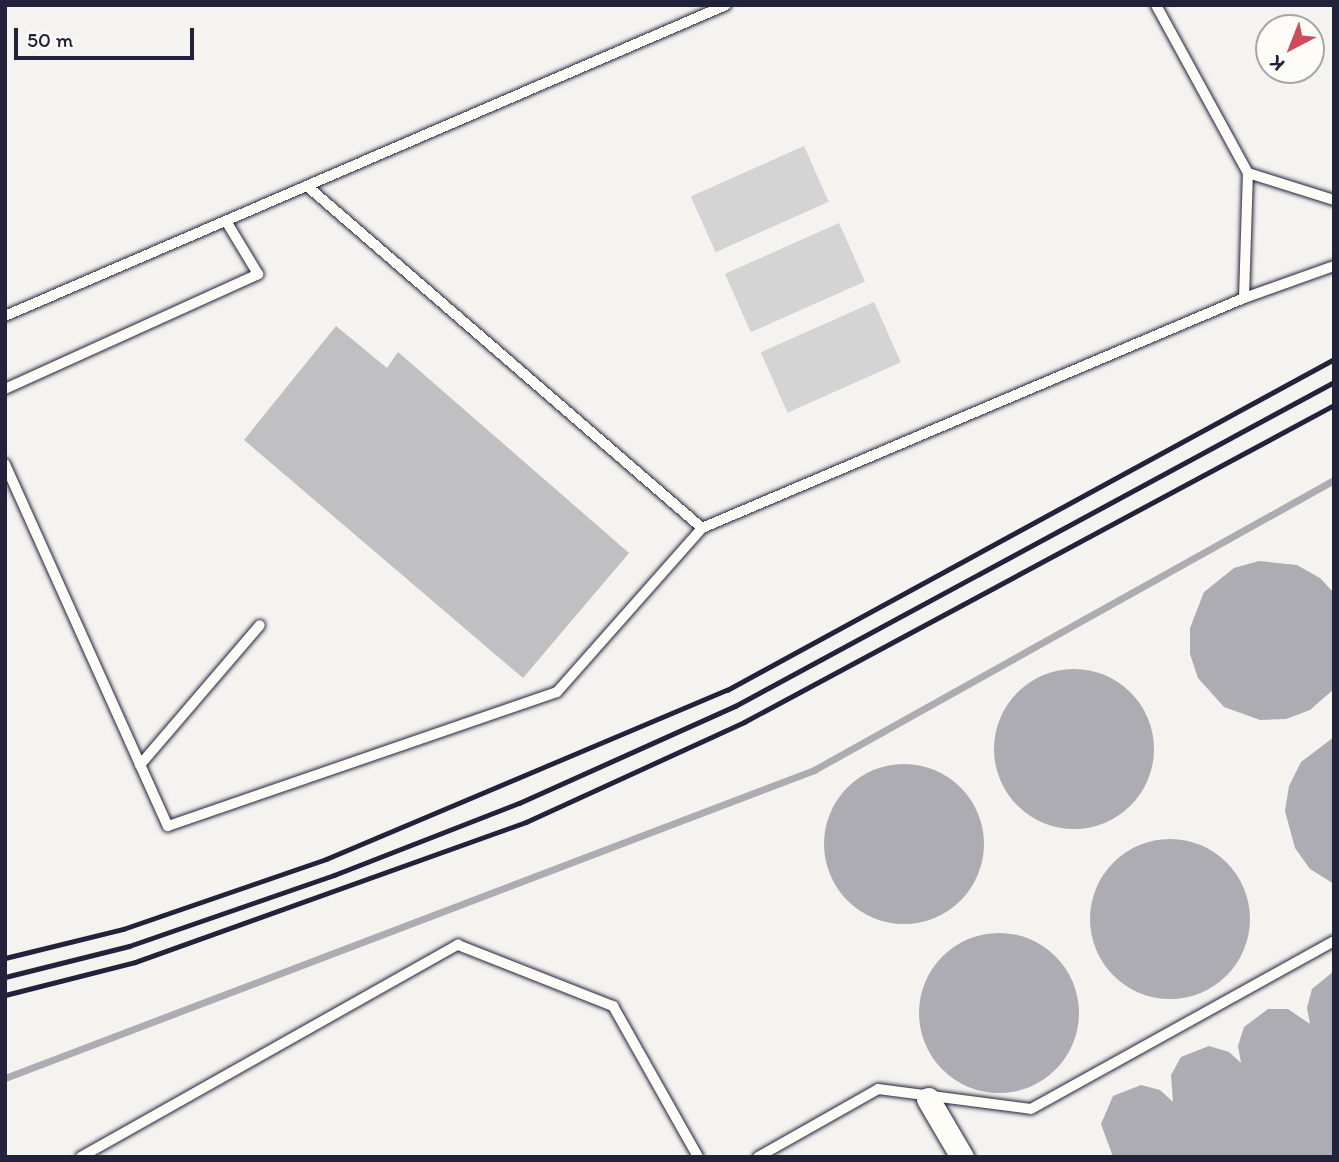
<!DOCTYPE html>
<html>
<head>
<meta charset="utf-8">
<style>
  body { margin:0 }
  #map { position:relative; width:1339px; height:1162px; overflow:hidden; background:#f4f3ef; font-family:Itim,sans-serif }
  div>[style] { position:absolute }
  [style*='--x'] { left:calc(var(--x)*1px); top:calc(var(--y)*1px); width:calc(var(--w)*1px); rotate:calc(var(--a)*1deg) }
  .green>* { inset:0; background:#d5d4d5; transform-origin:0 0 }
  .water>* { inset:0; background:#acacb2 }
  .round { border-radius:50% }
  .stream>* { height:7px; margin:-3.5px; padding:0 3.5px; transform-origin:3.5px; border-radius:3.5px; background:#acacb2 }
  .building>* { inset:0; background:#c0bfc2 }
  .roads { filter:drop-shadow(0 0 2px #22223b) drop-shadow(0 0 2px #22223b) }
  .lane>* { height:10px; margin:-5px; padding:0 5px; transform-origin:5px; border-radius:5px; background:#fdfcf7 }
  .street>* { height:23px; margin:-11.5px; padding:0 11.5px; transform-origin:11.5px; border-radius:11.5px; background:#fdfcf7 }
  .rail>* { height:5px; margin:-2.5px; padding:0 2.5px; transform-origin:2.5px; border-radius:2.5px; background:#22223b }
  span { translate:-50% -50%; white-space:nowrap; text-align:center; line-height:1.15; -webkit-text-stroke:6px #fdfcf7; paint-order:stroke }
  .frame { position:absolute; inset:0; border:7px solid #22223b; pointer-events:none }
  .north { position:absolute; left:1255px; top:14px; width:70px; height:70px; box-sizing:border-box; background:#fdfcf7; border:2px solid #a5a5ac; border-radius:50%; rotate:222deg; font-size:19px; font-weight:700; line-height:28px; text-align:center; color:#22223b }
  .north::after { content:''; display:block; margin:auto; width:24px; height:32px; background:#d1495b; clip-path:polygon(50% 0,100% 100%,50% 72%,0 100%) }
  .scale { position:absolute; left:14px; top:28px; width:180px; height:32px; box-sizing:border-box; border:4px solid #22223b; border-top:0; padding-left:9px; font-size:21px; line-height:24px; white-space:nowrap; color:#22223b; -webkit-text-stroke:5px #fdfcf7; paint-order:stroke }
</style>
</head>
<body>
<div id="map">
  <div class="green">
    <i style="left:804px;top:146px;width:61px;height:124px;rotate:66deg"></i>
    <i style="left:839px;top:223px;width:64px;height:125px;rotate:66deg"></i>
    <i style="left:874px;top:302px;width:66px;height:124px;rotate:66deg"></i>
  </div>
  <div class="water">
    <i style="clip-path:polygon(1259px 561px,1297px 565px,1320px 578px,1334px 593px,1334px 689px,1310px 710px,1286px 719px,1260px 720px,1224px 707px,1198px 678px,1190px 654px,1190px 628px,1204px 592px,1234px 568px)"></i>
    <i class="round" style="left:994px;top:669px;width:160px;height:160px"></i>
    <i style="clip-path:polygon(1334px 737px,1334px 884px,1310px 869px,1295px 848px,1285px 811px,1289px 786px,1301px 762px)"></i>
    <i class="round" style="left:824px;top:764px;width:160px;height:160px"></i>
    <i class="round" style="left:1090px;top:839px;width:160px;height:160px"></i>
    <i class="round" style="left:919px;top:933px;width:160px;height:160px"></i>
    <i style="clip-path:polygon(1334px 971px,1334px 1157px,1113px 1157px,1101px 1124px,1113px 1096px,1141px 1085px,1160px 1090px,1173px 1102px,1171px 1075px,1181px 1057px,1209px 1046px,1229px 1052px,1241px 1063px,1238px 1046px,1244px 1027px,1268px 1009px,1288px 1009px,1310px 1024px,1307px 1008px,1312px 989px)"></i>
  </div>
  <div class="stream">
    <i style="--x:5;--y:1078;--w:866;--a:-20.84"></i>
    <i style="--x:814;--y:770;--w:595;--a:-29.15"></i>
  </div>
  <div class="building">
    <i style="clip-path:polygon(336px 326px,387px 368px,398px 352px,629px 553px,523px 678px,244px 440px)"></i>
  </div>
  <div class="roads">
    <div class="lane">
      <i style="--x:1156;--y:5;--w:192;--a:61.3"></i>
      <i style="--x:1248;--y:173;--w:90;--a:17.4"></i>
      <i style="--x:307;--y:186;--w:522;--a:40.89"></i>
      <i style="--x:1244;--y:298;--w:125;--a:-88.2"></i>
      <i style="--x:5;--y:316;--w:785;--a:-23.33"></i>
      <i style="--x:5;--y:389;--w:278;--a:-24.4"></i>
      <i style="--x:258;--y:274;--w:62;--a:-121.1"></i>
      <i style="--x:5;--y:464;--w:397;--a:65.8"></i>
      <i style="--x:168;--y:826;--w:411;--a:-19"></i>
      <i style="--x:557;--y:692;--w:219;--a:-48.5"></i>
      <i style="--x:702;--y:528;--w:589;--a:-22.99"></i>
      <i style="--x:1244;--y:298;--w:96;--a:-19.6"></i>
      <i style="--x:140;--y:765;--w:184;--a:-49.4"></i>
      <i style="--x:81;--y:1157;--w:433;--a:-29.4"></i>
      <i style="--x:458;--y:945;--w:167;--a:21.5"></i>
      <i style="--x:613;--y:1006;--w:173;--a:60.6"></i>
      <i style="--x:758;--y:1157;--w:138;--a:-29.5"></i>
      <i style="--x:878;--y:1089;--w:154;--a:7.4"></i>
      <i style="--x:1031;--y:1109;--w:346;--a:-29"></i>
    </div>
    <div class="street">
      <i style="--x:928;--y:1099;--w:67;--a:59.6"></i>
    </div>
  </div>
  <div class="rail">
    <i style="--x:5;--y:958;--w:122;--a:-13.8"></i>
    <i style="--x:123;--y:929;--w:215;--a:-19"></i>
    <i style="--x:326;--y:859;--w:435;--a:-22.9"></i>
    <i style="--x:727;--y:690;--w:691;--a:-28.6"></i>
    <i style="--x:5;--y:977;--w:128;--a:-14"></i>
    <i style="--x:129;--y:946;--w:217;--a:-19.1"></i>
    <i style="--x:334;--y:875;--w:199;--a:-21.3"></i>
    <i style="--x:519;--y:803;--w:237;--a:-24.2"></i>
    <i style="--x:735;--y:706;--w:681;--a:-28.41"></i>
    <i style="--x:5;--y:995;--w:134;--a:-14.2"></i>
    <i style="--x:135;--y:962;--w:415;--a:-19.7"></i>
    <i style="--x:526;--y:822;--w:240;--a:-24.6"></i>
    <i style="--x:744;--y:722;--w:670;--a:-28.25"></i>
  </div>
  <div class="frame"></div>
  <div class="north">K</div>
  <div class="scale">50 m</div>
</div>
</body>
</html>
